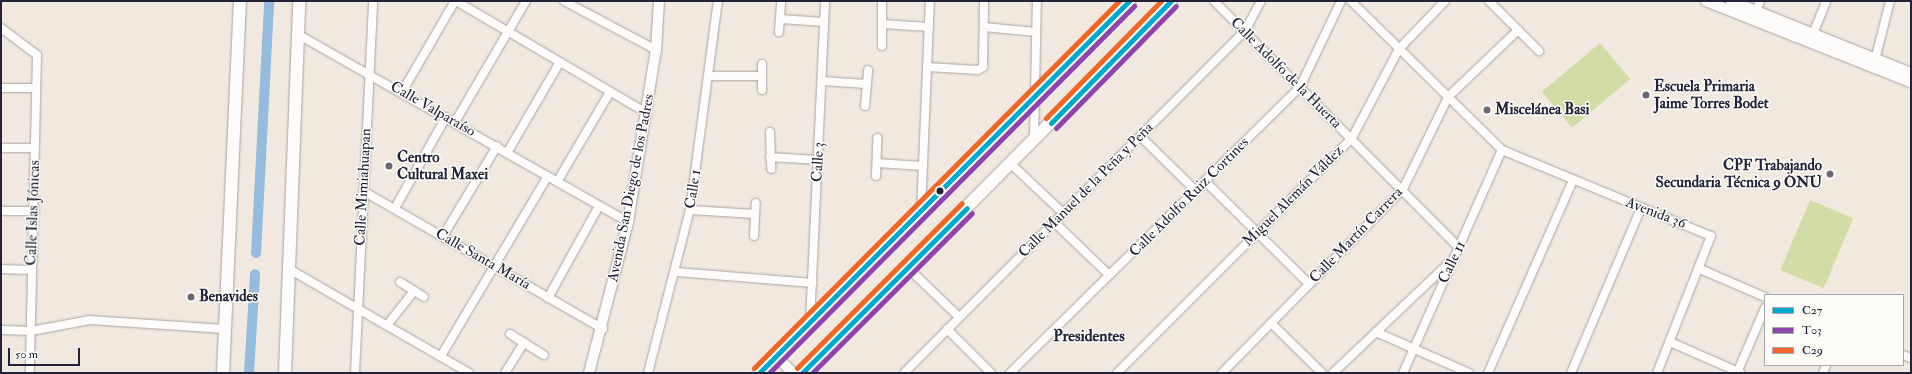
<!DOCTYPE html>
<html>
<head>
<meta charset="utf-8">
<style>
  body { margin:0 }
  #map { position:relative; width:1912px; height:374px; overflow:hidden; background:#f1e9df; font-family:"IM FELL Double Pica",serif }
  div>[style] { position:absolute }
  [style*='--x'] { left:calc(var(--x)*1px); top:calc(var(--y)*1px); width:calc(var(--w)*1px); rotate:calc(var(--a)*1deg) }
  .green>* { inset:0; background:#d4dca5; transform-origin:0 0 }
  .canal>* { height:10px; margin:-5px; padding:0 5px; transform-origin:5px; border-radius:5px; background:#95bbde }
  .roads { filter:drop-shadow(0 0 1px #a8a4a1) drop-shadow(0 0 1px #a8a4a1) }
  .minor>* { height:8px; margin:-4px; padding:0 4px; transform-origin:4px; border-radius:4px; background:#fdfcfa }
  .tertiary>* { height:10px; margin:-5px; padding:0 5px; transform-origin:5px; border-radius:5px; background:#fdfcfa }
  .secondary>* { height:12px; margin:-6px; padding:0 6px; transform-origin:6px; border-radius:6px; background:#fdfcfa }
  .bus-1>* { height:5px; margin:-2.5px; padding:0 2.5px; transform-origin:2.5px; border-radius:2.5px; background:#00a9ce }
  .bus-2>* { height:5px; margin:-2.5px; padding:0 2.5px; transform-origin:2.5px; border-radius:2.5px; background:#8e44ad }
  .bus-3>* { height:5px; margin:-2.5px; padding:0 2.5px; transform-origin:2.5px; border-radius:2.5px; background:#f26522 }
  .dots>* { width:11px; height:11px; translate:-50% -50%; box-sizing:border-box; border:2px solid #fdfcf7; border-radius:50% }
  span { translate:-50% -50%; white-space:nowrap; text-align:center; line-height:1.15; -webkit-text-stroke:3px #fdfcf7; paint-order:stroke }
  .street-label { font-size:15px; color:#22223b }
  .poi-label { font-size:15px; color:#22223b; font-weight:700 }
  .left { translate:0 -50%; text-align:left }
  .right { translate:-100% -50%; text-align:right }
  .neighbourhood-label { font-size:16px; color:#22223b; font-weight:700 }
  .frame { position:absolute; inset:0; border:2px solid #22223b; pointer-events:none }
  .legend { position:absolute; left:1764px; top:294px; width:140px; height:72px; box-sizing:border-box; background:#fdfcf7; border:1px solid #a5a5ac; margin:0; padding:5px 7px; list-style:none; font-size:12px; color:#22223b }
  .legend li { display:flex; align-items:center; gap:8px; height:20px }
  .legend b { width:20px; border:1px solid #a5a5ac }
  .scale { position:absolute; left:8px; top:348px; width:72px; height:18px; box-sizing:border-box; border:2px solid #22223b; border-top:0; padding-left:5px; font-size:12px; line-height:14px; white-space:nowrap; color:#22223b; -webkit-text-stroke:3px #fdfcf7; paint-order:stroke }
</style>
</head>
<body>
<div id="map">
  <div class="green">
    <i style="left:1600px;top:43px;width:47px;height:76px;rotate:50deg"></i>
    <i style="left:1810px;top:200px;width:47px;height:76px;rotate:23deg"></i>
  </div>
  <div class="canal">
    <i style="--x:256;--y:253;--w:252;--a:-87"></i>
    <i style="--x:249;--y:373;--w:99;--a:-86.5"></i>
  </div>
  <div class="roads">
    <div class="minor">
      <i style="--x:456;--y:1;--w:221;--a:30.4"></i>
      <i style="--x:564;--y:1;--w:104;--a:28"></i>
      <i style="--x:1214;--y:1;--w:348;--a:45.2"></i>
      <i style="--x:1351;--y:1;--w:212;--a:44.6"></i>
      <i style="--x:1502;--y:150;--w:226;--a:22.4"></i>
      <i style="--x:1711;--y:236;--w:147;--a:111.5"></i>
      <i style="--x:1489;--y:1;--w:71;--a:45"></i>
      <i style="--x:1756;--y:11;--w:11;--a:-68"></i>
      <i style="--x:780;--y:19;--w:44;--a:3.9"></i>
      <i style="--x:882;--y:24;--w:47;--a:3.7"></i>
      <i style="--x:984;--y:27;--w:52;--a:5.5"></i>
      <i style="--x:1;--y:28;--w:45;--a:36.9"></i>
      <i style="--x:37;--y:55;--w:318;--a:91.3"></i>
      <i style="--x:779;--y:32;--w:31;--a:-86"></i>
      <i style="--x:1813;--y:34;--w:35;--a:-68"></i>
      <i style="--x:299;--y:35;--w:378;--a:29.6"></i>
      <i style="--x:882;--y:46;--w:44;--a:-90"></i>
      <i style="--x:762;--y:64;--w:26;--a:90"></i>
      <i style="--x:1874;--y:64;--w:65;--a:-75.7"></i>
      <i style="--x:927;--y:67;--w:51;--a:3.4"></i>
      <i style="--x:978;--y:70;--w:6;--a:-31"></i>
      <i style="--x:983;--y:67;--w:66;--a:-89.1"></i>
      <i style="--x:711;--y:76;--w:51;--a:0"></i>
      <i style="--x:822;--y:81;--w:45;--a:3.8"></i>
      <i style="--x:1;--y:88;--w:35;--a:0"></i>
      <i style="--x:402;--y:92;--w:105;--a:-59.8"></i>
      <i style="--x:865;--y:106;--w:36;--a:-85"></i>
      <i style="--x:455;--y:122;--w:140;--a:-59.6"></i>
      <i style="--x:770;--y:132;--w:37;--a:88"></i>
      <i style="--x:1140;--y:136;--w:77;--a:44.5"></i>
      <i style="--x:1034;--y:139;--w:138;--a:-88.8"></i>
      <i style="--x:1;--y:148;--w:34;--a:0"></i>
      <i style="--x:507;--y:153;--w:105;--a:-59.8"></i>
      <i style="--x:770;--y:157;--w:48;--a:3.6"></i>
      <i style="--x:877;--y:163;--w:46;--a:3.7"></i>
      <i style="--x:1011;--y:164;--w:71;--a:43.3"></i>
      <i style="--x:876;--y:176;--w:38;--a:-88"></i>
      <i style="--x:1205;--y:181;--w:146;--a:44.7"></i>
      <i style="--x:557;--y:182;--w:104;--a:-59.5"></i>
      <i style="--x:363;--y:191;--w:277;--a:29.9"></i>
      <i style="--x:395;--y:208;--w:104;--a:-60.7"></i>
      <i style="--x:690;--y:210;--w:65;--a:3.5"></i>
      <i style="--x:1;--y:211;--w:34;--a:0"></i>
      <i style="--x:921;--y:212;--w:211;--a:-87.6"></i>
      <i style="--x:1054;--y:222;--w:76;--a:43.9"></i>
      <i style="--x:443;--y:236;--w:105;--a:-59"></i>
      <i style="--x:754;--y:236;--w:33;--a:-87"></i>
      <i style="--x:908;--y:268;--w:71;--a:43.9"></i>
      <i style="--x:1;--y:269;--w:30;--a:2"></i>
      <i style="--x:289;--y:269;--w:208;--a:30"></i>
      <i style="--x:1700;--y:269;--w:71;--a:23.3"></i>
      <i style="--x:677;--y:272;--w:136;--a:4.6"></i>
      <i style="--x:400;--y:282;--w:28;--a:32"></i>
      <i style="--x:548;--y:298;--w:105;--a:-61"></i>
      <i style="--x:810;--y:322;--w:321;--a:-87.3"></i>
      <i style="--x:1271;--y:323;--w:71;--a:44.4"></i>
      <i style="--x:388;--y:324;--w:42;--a:-51.8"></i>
      <i style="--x:947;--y:329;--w:62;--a:45"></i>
      <i style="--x:1;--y:330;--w:30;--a:2"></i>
      <i style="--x:31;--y:331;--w:60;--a:-10.6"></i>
      <i style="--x:90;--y:320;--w:135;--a:3.8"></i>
      <i style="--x:1376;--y:332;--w:102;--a:23.8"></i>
      <i style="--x:510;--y:334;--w:40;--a:32"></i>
      <i style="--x:1670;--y:342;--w:77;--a:23.6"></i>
      <i style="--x:1903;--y:355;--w:9;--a:21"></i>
      <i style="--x:441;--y:356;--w:209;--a:-59.3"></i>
      <i style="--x:355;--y:373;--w:372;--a:-87.2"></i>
      <i style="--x:505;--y:373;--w:36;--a:-58"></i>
      <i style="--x:648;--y:373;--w:168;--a:-75.6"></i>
      <i style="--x:690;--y:210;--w:211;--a:-82.4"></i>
      <i style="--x:904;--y:373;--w:483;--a:-45.1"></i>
      <i style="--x:1245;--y:31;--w:34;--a:-62"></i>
      <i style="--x:1010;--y:373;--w:407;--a:-44.6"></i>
      <i style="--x:1300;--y:87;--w:95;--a:-64.5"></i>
      <i style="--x:1117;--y:373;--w:332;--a:-45"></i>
      <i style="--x:1352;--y:138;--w:101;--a:-62.2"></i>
      <i style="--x:1399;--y:49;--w:66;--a:-46.2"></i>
      <i style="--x:1222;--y:373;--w:258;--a:-45.5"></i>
      <i style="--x:1403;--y:189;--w:102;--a:-63.9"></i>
      <i style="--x:1448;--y:97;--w:97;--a:-43.7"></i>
      <i style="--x:1333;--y:373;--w:161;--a:-43.5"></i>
      <i style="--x:1403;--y:373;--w:244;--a:-66.1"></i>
      <i style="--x:1488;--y:373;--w:211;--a:-66.2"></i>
      <i style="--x:1571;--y:373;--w:179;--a:-67"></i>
      <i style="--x:1737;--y:373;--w:71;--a:-66.7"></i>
      <i style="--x:1823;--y:373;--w:9;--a:-69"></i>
    </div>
    <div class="tertiary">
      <i style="--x:1706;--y:1;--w:220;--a:21.6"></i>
      <i style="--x:1731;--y:1;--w:194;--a:21.8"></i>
      <i style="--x:776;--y:356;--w:24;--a:45"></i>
      <i style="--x:589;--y:373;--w:156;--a:-75.5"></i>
      <i style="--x:628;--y:222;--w:174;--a:-80.8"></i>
      <i style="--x:656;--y:50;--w:49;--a:-86.5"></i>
    </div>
    <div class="secondary">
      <i style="--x:223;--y:373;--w:372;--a:-87.4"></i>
      <i style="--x:285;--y:373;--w:372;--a:-87.8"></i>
      <i style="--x:759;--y:373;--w:525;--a:-45.15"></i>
      <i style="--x:802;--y:373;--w:524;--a:-45.23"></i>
    </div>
  </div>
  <div class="bus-1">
    <i style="--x:1051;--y:123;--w:171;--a:-45.5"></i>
    <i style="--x:759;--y:373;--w:525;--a:-45.15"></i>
    <i style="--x:802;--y:373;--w:233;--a:-45"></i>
  </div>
  <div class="bus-2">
    <i style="--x:1056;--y:128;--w:171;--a:-45.5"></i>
    <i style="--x:769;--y:373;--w:518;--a:-45.16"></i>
    <i style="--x:812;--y:373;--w:226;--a:-45"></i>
  </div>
  <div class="bus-3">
    <i style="--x:1046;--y:118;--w:164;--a:-45.5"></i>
    <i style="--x:754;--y:368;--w:518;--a:-45.16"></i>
    <i style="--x:797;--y:368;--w:233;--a:-45"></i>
  </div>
  <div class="dots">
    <i style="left:1646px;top:95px;background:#6a6874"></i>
    <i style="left:1487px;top:110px;background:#6a6874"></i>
    <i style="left:389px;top:166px;background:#6a6874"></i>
    <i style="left:1830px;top:174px;background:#6a6874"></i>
    <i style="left:940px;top:191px;background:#22223b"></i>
    <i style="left:191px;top:297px;background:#6a6874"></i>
  </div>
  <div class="street-label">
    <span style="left:1286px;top:73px;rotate:45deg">Calle Adolfo de la Huerta</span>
    <span style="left:433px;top:109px;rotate:30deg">Calle Valparaíso</span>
    <span style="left:818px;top:162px;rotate:-87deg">Calle 3</span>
    <span style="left:363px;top:187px;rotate:-87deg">Calle Mimiahuapan</span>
    <span style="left:631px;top:188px;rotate:-79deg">Avenida San Diego de los Padres</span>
    <span style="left:693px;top:189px;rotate:-81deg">Calle 1</span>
    <span style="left:1086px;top:190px;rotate:-45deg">Calle Manuel de la Peña y Peña</span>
    <span style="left:1293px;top:196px;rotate:-45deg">Miguel Alemán Váldez</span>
    <span style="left:1189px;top:197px;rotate:-45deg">Calle Adolfo Ruiz Cortines</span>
    <span style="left:33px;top:213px;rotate:-88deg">Calle Islas Jónicas</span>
    <span style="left:1656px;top:213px;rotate:21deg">Avenida 36</span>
    <span style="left:1356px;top:235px;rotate:-46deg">Calle Martín Carrera</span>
    <span style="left:483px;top:259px;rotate:30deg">Calle Santa María</span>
    <span style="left:1452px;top:262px;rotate:-65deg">Calle 11</span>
  </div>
  <div class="poi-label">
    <span class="left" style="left:1654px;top:95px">Escuela Primaria<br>Jaime Torres Bodet</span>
    <span class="left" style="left:1495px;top:110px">Miscelánea Basi</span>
    <span class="left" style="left:397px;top:166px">Centro<br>Cultural Maxei</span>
    <span class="right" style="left:1822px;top:174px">CPF Trabajando<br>Secundaria Técnica 9 ONU</span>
    <span class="left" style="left:199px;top:297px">Benavides</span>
  </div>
  <div class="neighbourhood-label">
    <span style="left:1089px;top:336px">Presidentes</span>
  </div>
  <div class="frame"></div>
  <ul class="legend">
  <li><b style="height:5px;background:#00a9ce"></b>C27</li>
  <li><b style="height:5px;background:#8e44ad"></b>T03</li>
  <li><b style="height:5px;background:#f26522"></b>C29</li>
  </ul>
  <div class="scale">50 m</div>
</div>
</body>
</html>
